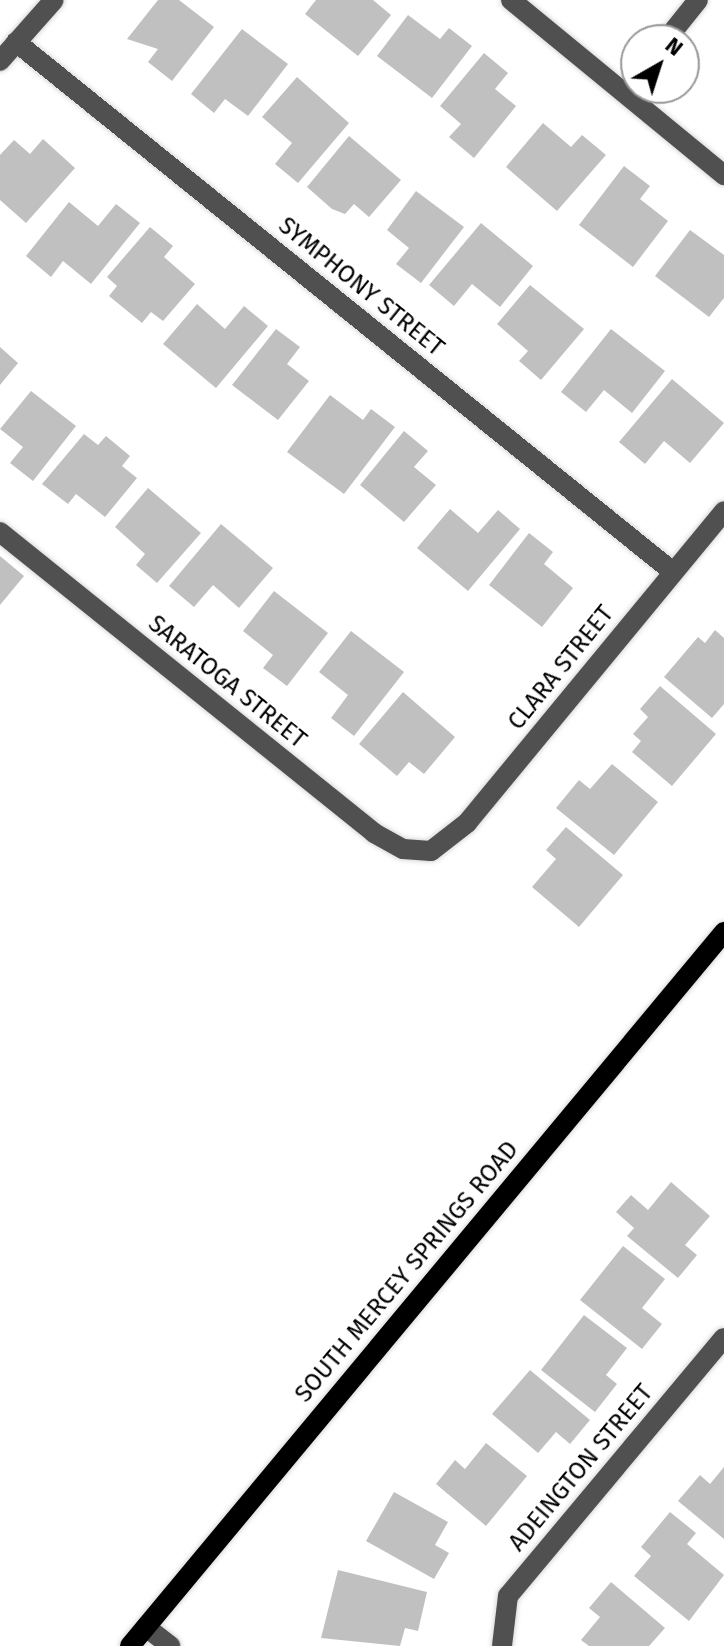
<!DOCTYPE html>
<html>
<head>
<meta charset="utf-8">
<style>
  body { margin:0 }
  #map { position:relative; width:724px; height:1646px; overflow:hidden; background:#fff; font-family:"Fira Sans",sans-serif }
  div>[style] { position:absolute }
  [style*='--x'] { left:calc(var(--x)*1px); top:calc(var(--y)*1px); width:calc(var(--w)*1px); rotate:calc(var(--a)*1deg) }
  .building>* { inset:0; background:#c0c0c0 }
  .roads { filter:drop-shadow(0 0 2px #dbdbdb) drop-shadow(0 0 2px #dbdbdb) }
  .minor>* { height:20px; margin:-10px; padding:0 10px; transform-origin:10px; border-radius:10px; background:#505050 }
  .major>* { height:20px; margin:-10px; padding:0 10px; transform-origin:10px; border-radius:10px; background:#000 }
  span { translate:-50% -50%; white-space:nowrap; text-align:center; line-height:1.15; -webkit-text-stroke:6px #fff; paint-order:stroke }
  .street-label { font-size:24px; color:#000 }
  .north { position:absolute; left:620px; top:24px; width:80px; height:80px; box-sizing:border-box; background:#fff; border:2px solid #999; border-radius:50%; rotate:39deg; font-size:22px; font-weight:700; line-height:32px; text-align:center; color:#000 }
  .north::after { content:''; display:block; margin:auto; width:28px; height:36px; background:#000; clip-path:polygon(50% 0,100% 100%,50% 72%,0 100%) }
</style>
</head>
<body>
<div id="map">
  <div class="building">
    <i style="clip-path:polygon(158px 0,179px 0,214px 27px,172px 81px,148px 62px,158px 49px,127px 39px)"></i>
    <i style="clip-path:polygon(316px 0,373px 0,391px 15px,358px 56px,305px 14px)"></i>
    <i style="clip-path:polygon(408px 15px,440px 39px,449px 28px,472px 46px,432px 98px,377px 56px)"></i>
    <i style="clip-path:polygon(242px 29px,288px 64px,248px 116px,225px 99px,214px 113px,191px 94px)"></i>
    <i style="clip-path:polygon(484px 53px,508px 73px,495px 89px,516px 106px,474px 158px,449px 137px,461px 124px,440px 106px)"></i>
    <i style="clip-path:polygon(297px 77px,349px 123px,298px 183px,275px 164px,292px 143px,262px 117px)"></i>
    <i style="clip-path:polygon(543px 123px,571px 147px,582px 135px,606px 155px,557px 211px,506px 167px)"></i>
    <i style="clip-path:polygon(349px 136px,401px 180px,369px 217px,354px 204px,345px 214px,332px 209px,307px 187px)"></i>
    <i style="clip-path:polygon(43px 139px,75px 168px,26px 223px,0 200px,0 155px,14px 140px,30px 154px)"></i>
    <i style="clip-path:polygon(624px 166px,650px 186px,640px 199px,668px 221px,633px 267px,579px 225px)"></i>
    <i style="clip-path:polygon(416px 191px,464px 227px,421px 283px,396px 264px,409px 248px,387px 230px)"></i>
    <i style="clip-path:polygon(69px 202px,98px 226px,116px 204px,140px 223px,91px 284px,63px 261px,51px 277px,26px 256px)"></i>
    <i style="clip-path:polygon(481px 223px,533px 266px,500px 307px,472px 284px,454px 306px,429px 285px)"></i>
    <i style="clip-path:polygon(150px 227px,173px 246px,164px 257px,195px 284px,163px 321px,151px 312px,142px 323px,109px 296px,117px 286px,107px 277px)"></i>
    <i style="clip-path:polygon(690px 230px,724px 255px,724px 298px,709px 317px,655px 276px)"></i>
    <i style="clip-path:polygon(530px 285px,584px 329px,541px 380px,519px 361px,528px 351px,497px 324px)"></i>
    <i style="clip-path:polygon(197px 304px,225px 329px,244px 306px,268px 326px,216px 388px,163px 344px)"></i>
    <i style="clip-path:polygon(276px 329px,300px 347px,287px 364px,309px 381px,278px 420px,232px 385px)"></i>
    <i style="clip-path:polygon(611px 329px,665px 371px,632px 413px,604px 390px,586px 412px,561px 392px)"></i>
    <i style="clip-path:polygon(0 347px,18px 363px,0 385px)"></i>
    <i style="clip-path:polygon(672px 379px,724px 423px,690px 463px,664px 441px,645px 464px,619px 442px)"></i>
    <i style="clip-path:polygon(31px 391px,76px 426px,33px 481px,10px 463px,23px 447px,0 429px)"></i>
    <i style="clip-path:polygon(330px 395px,363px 420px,371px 409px,395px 427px,344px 494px,287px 452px)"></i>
    <i style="clip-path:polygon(404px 431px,428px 451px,414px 467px,436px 485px,404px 522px,360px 485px)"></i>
    <i style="clip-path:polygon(84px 434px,98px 445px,106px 436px,130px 456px,122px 466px,137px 478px,105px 517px,76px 494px,68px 504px,42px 484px)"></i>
    <i style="clip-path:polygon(148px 488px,201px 533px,157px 583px,136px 565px,145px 554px,115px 527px)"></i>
    <i style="clip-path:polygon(450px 509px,478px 533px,498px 510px,520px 529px,468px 591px,417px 548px)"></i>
    <i style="clip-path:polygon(221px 524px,273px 568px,239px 608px,213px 585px,194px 607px,169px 586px)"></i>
    <i style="clip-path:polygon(529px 533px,553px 552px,544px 564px,573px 588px,542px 627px,489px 585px)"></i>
    <i style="clip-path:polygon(0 556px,24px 576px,0 605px)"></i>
    <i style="clip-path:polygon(274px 591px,328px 633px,287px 686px,263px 668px,273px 655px,243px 631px)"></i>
    <i style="clip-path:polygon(715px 630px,724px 638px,724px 704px,712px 718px,664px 677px,698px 637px,705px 643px)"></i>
    <i style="clip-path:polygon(351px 631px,404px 672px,354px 736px,331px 718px,348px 695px,319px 672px)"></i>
    <i style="clip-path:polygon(660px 686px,716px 734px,672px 786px,632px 752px,641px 741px,633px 734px,648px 717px,640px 709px)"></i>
    <i style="clip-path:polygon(403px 692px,455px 737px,424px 774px,409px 762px,397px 776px,359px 744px)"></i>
    <i style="clip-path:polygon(612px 764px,658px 802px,614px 855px,556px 808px,579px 780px,590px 789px)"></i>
    <i style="clip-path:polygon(566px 827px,623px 875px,579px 927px,532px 887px,556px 859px,546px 850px)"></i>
    <i style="clip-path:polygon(671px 1182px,710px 1216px,685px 1245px,697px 1255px,678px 1278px,627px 1236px,634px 1228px,616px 1212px,631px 1195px,648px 1210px)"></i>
    <i style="clip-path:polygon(623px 1246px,665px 1279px,642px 1308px,662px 1324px,642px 1349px,580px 1300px)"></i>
    <i style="clip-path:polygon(584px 1315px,627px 1348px,606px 1375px,617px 1384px,595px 1412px,541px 1370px)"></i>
    <i style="clip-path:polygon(530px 1370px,590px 1420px,570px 1444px,556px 1432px,538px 1453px,492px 1414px)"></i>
    <i style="clip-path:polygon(486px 1443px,527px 1476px,486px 1526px,436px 1484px,455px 1460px,465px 1469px)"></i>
    <i style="clip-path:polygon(724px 1467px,724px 1539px,678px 1501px,700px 1475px,710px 1484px)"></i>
    <i style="clip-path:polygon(394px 1492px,448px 1522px,435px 1545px,449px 1553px,434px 1579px,366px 1541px)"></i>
    <i style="clip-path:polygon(670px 1512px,696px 1533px,687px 1544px,724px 1575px,689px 1621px,634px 1576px,651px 1556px,641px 1547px)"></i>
    <i style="clip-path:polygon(338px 1570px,427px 1592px,418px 1631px,405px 1628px,400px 1646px,321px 1638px)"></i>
    <i style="clip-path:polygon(611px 1582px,665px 1628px,649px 1646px,589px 1646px,581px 1640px,600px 1617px,589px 1608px)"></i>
  </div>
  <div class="roads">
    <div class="minor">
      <i style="--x:511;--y:0;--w:276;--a:39.4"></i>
      <i style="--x:666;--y:40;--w:51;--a:-51.3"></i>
      <i style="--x:16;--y:42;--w:844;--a:38.89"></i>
      <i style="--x:0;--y:61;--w:81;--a:-48.5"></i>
      <i style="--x:0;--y:532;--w:480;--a:38.8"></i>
      <i style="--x:374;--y:833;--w:33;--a:29"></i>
      <i style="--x:403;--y:849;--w:28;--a:4"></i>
      <i style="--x:431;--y:851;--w:46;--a:-37.9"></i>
      <i style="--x:467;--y:823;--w:404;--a:-50.5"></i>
      <i style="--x:146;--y:1627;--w:31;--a:38"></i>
      <i style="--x:502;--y:1646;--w:50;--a:-83.2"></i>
      <i style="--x:508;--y:1596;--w:336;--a:-50.1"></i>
    </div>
    <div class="major">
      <i style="--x:130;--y:1646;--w:929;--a:-50.24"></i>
    </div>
  </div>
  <div class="street-label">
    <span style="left:361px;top:287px;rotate:39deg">SYMPHONY STREET</span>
    <span style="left:561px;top:668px;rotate:-51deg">CLARA STREET</span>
    <span style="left:227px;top:682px;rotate:39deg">SARATOGA STREET</span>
    <span style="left:407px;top:1272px;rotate:-50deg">SOUTH MERCEY SPRINGS ROAD</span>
    <span style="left:581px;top:1468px;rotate:-50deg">ADEINGTON STREET</span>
  </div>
  <div class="north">N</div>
</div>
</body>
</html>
